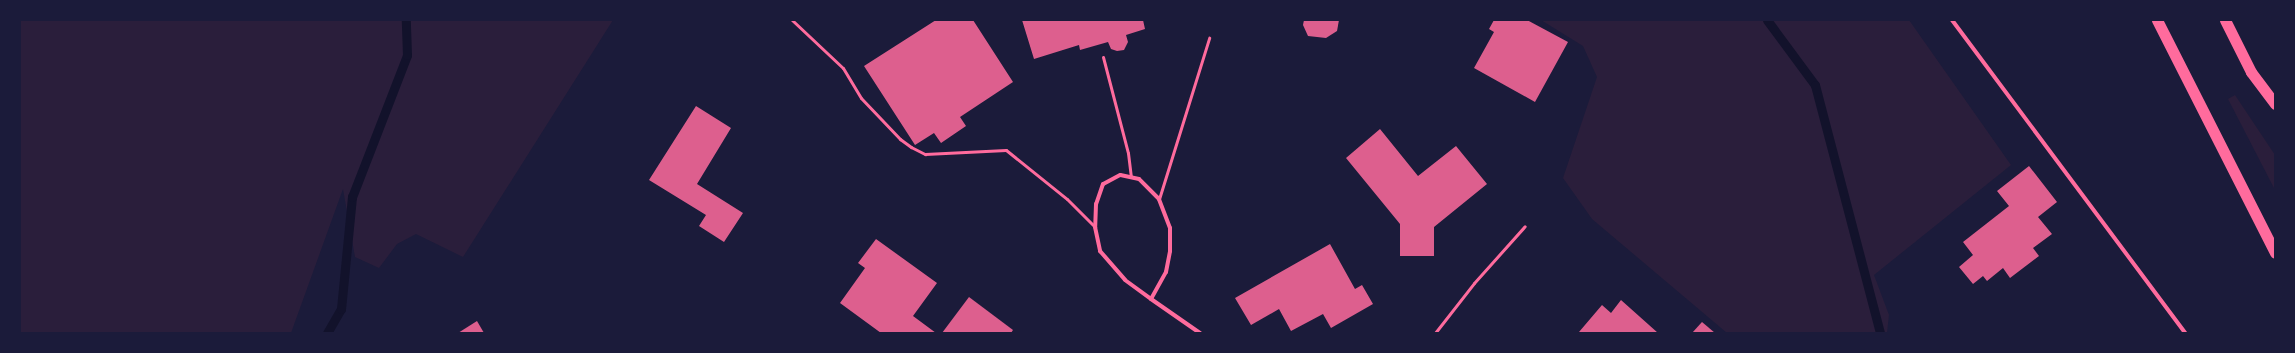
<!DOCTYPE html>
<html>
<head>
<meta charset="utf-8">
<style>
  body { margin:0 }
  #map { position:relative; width:2295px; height:353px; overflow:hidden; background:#1b1b3a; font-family:"Playfair Display",serif }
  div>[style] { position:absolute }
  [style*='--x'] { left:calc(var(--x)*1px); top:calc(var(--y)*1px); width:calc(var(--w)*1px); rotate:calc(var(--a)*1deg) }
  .green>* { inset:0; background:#2a1e3b }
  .stream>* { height:9px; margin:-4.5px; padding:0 4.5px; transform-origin:4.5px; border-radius:4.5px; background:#12122b }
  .building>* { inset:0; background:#dd5f8e }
  .service>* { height:3px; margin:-1.5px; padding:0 1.5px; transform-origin:1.5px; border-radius:1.5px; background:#ff6b9d }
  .minor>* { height:4px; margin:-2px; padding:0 2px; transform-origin:2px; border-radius:2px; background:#ff6b9d }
  .trunk>* { height:11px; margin:-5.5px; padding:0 5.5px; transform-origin:5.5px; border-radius:5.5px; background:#ff6b9d }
  span { translate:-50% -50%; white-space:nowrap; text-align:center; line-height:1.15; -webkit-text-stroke:3px #1b1b3a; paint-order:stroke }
  .frame { position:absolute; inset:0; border:21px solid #1b1b3a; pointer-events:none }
</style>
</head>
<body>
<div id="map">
  <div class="green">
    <i style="clip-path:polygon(20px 20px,613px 20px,463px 257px,416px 234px,397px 244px,379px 268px,355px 257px,343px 189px,291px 333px,20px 333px)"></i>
    <i style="clip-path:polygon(1541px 20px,1909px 20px,2011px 165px,1874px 275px,1889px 315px,1887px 333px,1727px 333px,1592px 219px,1563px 178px,1597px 77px,1583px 46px)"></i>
    <i style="clip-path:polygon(2235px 95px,2275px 155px,2275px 190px,2228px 99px)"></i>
  </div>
  <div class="stream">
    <i style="--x:1767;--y:20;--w:81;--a:53.6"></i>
    <i style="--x:1815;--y:85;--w:256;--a:75.3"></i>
    <i style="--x:327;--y:333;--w:28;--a:-60"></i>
    <i style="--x:341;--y:309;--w:113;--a:-84.4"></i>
    <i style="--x:352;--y:197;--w:152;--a:-68.8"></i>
    <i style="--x:407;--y:55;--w:35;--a:-92"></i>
  </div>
  <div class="building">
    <i style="clip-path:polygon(936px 20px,973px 20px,1013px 82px,960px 117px,966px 126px,941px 143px,934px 133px,915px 145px,864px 66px)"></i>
    <i style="clip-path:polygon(1022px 20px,1143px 20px,1145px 29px,1126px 35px,1128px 42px,1124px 50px,1117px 51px,1111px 49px,1108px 42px,1080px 50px,1079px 45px,1034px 59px)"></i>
    <i style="clip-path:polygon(1304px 20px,1339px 20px,1337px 31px,1326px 38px,1308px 36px,1303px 25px)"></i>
    <i style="clip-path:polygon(1494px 20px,1527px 20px,1568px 42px,1535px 102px,1474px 68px,1494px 32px,1489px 29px)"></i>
    <i style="clip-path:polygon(696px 106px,731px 128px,697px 184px,743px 213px,724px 242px,699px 226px,706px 215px,649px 180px)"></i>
    <i style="clip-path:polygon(1380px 129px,1418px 176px,1456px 146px,1487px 184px,1434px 227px,1434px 256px,1400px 256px,1400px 224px,1346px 158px)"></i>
    <i style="clip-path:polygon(2029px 166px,2057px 202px,2038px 217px,2052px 234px,2033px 248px,2039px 256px,2010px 278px,2003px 268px,1987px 281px,1983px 276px,1973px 284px,1959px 267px,1973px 255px,1963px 242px,2009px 206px,1997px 191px)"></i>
    <i style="clip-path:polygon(876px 239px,937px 283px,913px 316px,936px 333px,881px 333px,840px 303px,865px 268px,858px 263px)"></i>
    <i style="clip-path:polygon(1330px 244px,1355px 289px,1362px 285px,1373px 304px,1331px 328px,1323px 314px,1291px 331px,1279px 309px,1251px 325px,1235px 298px)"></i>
    <i style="clip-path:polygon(969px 297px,1013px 330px,1011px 333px,942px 333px)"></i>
    <i style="clip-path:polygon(1621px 300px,1658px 333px,1579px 332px,1602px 305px,1611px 313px)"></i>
    <i style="clip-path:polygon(477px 321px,484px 333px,458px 333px)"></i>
    <i style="clip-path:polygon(1702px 322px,1715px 333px,1692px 333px)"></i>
  </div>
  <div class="service">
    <i style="--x:792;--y:20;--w:70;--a:43.3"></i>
    <i style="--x:843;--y:68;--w:35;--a:59"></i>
    <i style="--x:861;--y:98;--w:57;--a:46.4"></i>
    <i style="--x:900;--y:139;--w:14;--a:36"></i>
    <i style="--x:911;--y:147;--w:16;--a:27"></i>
    <i style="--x:925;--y:154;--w:81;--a:-2.8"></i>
    <i style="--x:1006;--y:150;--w:78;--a:38.8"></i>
    <i style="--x:1067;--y:199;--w:40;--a:45"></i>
    <i style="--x:1103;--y:57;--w:99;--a:75.4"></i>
    <i style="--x:1128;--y:153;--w:24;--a:83"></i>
    <i style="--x:1159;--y:199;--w:169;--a:-72.7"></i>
    <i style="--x:1435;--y:333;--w:63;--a:-52"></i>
    <i style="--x:1474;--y:283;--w:76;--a:-48.2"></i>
  </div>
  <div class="minor">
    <i style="--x:1952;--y:20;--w:390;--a:53.3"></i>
    <i style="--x:1151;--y:299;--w:31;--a:-61"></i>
    <i style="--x:1166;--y:272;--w:21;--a:-79"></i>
    <i style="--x:1170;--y:251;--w:23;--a:-90"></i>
    <i style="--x:1170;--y:228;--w:31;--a:-111"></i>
    <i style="--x:1159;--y:199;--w:28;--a:-135"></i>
    <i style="--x:1139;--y:179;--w:19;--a:-168"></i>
    <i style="--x:1120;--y:175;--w:19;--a:152"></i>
    <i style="--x:1103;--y:184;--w:21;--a:109"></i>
    <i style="--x:1096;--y:204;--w:23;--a:92"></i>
    <i style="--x:1095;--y:227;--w:25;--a:78"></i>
    <i style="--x:1100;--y:251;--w:38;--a:49"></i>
    <i style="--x:1125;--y:280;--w:32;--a:36"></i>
    <i style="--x:1151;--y:299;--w:60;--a:34.8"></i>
  </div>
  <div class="trunk">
    <i style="--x:2157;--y:20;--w:261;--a:63.1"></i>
    <i style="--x:2225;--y:20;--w:58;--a:63.4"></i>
    <i style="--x:2251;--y:72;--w:40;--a:53"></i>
  </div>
  <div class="frame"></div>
</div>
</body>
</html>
